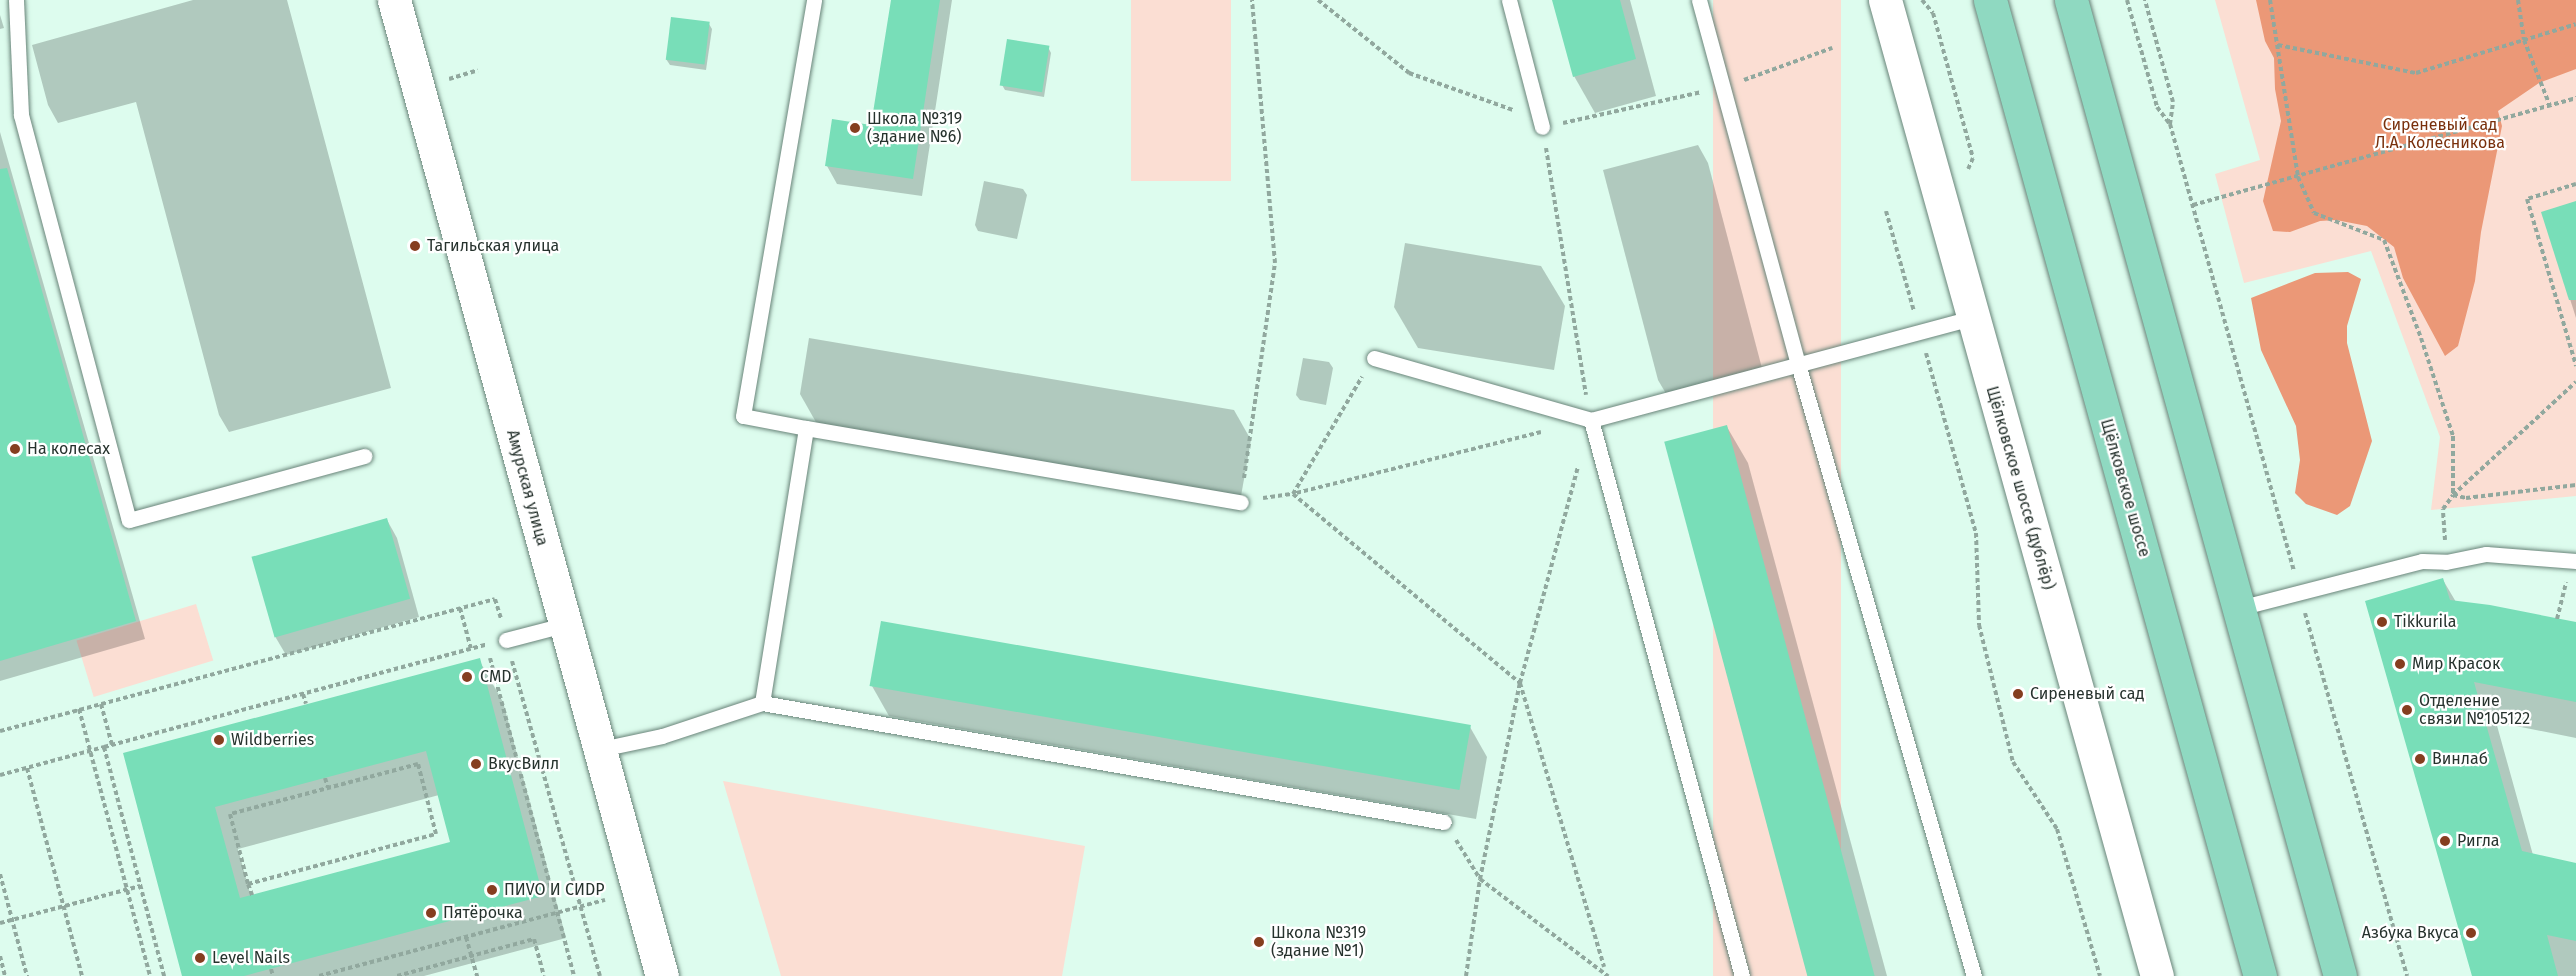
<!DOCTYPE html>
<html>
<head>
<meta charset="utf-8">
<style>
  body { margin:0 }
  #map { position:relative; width:2576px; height:976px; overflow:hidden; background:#ddfcee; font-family:"Fira Sans",sans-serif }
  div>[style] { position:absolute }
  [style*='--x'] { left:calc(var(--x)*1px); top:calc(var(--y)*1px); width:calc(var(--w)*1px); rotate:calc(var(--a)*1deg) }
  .green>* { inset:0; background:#fbded3; transform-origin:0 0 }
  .forest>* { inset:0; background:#eb9877 }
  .shadow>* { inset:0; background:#0003 }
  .building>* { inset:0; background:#78deb8; transform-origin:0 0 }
  .path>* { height:4px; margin-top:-2px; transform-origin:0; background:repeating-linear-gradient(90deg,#91a89e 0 4.5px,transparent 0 7.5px) }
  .roads { filter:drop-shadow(0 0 2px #698479) drop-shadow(0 0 2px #698479) }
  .service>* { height:15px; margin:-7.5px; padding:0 7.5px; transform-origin:7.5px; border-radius:7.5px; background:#fff }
  .tertiary>* { height:33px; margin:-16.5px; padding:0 16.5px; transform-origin:16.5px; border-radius:16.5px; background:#fff }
  .primary>* { height:33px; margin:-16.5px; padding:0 16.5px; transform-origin:16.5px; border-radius:16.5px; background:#8fd9c1 }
  .dots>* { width:16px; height:16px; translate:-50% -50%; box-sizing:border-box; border:3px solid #fff; border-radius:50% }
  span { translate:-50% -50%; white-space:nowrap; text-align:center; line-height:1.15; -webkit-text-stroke:4.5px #fff; paint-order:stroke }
  .poi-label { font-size:16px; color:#26322d }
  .left { translate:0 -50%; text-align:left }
  .right { translate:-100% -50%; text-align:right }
  .park-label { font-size:16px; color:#79300c }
  .street-label { font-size:16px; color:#26322d }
</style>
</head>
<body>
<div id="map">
  <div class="green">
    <i style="left:1131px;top:0;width:100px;height:181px"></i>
    <i style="left:1713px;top:0;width:128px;height:1010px"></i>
    <i style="clip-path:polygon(2215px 0,2576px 0,2576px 496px,2431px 510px,2440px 437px,2371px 251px,2244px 283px,2215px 174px,2260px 160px)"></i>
    <i style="left:196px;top:604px;width:59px;height:125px;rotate:73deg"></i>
    <i style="clip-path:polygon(723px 781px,1085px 846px,1062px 976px,781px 976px)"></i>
  </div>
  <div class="forest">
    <i style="clip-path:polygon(2256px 0,2576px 0,2576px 69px,2539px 83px,2498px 111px,2502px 126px,2481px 232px,2475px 281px,2458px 346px,2445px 356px,2403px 278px,2394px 247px,2367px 226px,2336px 220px,2320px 221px,2290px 232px,2273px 231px,2263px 201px,2281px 121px,2275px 89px,2274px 58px,2265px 41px)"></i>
    <i style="clip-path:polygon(2348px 272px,2361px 279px,2347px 326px,2347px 343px,2372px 441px,2350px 506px,2337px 515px,2306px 504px,2295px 493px,2300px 460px,2296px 426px,2261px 350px,2251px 298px,2315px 273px)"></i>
  </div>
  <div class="shadow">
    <i style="clip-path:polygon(193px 0,287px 0,391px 388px,229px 432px,219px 415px,136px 102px,58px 123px,48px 105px,32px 45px)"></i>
    <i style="clip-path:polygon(892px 0,952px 0,922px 196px,837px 184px,827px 166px,873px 126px)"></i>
    <i style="clip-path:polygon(1553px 0,1630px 0,1656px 96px,1595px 113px,1574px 76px)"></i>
    <i style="clip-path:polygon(0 15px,4px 28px,0 29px)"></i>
    <i style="clip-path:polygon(709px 24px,712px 29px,706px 70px,670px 65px,666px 59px)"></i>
    <i style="clip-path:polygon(1048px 47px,1051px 53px,1044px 97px,1005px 90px,1002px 85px)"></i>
    <i style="clip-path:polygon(0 132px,145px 639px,0 681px)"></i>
    <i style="clip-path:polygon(1698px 145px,1708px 163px,1763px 372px,1668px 397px,1658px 380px,1603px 170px)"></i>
    <i style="clip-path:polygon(984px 181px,1023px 189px,1027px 195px,1017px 239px,978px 231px,975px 225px)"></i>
    <i style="clip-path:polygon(2576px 203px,2576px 318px,2543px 213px)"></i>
    <i style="clip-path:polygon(1405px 243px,1541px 266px,1565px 306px,1554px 370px,1418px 348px,1394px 307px)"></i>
    <i style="clip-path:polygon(809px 338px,1234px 410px,1251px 440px,1241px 496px,817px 424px,800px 394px)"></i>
    <i style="clip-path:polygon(1303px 358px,1329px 362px,1333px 368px,1326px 405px,1300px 400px,1296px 395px)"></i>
    <i style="clip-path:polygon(1727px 427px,1748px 463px,1887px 976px,1811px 976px)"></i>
    <i style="clip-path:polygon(387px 520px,397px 538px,419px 617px,286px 655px,276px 638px,254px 558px)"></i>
    <i style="clip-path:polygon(2443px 580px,2456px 602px,2576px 624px,2576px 738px,2496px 722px,2533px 855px,2576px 864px,2576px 976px,2474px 976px)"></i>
    <i style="clip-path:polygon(evenodd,479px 660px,503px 702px,566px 938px,424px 976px,184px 976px,125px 754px,479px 660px,439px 795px,452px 844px,251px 897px,238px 849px,439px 795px)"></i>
    <i style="clip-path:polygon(872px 686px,1470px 727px,1487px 757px,1476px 819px,889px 716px)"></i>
  </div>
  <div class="building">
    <i style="clip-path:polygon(891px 0,940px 0,913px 179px,825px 166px,832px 119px,871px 125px)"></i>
    <i style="clip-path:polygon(1552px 0,1620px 0,1636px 59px,1573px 77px)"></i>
    <i style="left:671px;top:17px;width:39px;height:43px;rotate:7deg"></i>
    <i style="left:1007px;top:39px;width:43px;height:47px;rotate:9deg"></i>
    <i style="clip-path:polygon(7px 168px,136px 621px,0 661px,0 169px)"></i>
    <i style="clip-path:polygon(2576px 201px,2576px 300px,2569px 300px,2541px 212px)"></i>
    <i style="left:1727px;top:425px;width:571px;height:65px;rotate:75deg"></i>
    <i style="left:387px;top:518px;width:84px;height:141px;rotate:74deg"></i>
    <i style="clip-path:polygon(2443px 578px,2450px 600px,2490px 605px,2576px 622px,2576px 702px,2474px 682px,2522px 851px,2576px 863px,2576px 941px,2547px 935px,2558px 976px,2472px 976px,2365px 601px)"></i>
    <i style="left:881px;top:621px;width:599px;height:66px;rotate:10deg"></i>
    <i style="clip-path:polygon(evenodd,480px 658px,543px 896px,244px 976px,182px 976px,123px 753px,480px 658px,426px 751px,450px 842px,240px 898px,215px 807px,426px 751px)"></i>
  </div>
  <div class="path">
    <i style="--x:1318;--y:0;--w:117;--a:38.7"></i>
    <i style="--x:1409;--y:73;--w:110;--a:19.6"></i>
    <i style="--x:1922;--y:0;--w:17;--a:50"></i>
    <i style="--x:1933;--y:13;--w:150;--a:74.6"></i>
    <i style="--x:1973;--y:158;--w:12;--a:114"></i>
    <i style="--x:2127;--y:0;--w:111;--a:74.3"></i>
    <i style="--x:2157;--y:107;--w:21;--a:53"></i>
    <i style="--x:2170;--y:124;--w:22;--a:-82"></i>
    <i style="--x:2173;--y:102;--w:106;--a:-105.4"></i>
    <i style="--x:2270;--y:0;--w:179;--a:81"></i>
    <i style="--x:2298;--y:177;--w:39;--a:66"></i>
    <i style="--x:2314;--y:213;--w:75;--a:21.1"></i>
    <i style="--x:2384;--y:240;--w:105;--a:69.3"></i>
    <i style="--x:2421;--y:338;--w:103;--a:71.9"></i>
    <i style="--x:2453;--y:436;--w:59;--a:90"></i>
    <i style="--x:2453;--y:495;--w:13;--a:13"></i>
    <i style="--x:2466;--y:498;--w:111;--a:-6.7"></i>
    <i style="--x:2518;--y:0;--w:40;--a:81.5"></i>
    <i style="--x:2524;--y:40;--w:71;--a:68.5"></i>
    <i style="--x:2278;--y:45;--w:141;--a:11.5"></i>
    <i style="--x:2416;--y:73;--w:167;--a:-17"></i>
    <i style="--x:449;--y:79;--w:30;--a:-17"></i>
    <i style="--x:1744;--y:80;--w:94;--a:-20"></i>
    <i style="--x:1563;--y:123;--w:142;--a:-12.6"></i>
    <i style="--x:2170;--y:124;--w:464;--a:74.5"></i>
    <i style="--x:1546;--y:148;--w:250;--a:80.8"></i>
    <i style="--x:2576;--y:184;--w:51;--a:163"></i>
    <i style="--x:2527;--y:199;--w:174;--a:73.6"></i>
    <i style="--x:2193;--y:205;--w:398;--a:-15.6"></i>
    <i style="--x:1886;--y:211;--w:104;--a:74.4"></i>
    <i style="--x:1926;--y:353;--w:187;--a:74.5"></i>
    <i style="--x:1976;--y:533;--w:92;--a:88.1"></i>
    <i style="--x:1979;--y:625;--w:141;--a:76.1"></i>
    <i style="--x:2013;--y:762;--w:80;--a:56.7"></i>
    <i style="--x:2057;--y:829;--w:153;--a:73.7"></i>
    <i style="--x:1541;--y:432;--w:256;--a:166"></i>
    <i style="--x:1293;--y:494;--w:295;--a:39.8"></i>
    <i style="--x:1520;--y:683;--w:296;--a:73.5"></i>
    <i style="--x:1244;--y:478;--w:217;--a:-81.8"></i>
    <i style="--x:1275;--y:263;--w:264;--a:-95"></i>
    <i style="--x:1263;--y:498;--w:30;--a:-8"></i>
    <i style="--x:1293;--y:494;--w:136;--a:-59.5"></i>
    <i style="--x:2445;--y:540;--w:31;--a:-94"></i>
    <i style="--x:2443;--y:509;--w:17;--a:-54"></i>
    <i style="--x:2453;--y:495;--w:167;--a:-42.6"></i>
    <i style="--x:460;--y:608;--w:42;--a:75"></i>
    <i style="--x:2305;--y:613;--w:377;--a:74.3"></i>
    <i style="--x:2557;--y:619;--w:38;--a:-76"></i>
    <i style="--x:490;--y:658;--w:329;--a:75.2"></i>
    <i style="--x:512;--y:661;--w:327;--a:74.4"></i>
    <i style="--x:303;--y:694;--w:10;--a:73"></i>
    <i style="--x:101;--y:704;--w:42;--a:75"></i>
    <i style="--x:79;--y:709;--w:276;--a:75.1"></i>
    <i style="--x:0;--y:731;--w:512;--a:-14.93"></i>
    <i style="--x:495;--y:599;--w:21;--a:73"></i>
    <i style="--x:104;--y:747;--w:395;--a:-15"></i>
    <i style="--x:27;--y:768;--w:215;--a:75.2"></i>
    <i style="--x:0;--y:775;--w:108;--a:-15.1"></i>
    <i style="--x:104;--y:747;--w:237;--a:75.3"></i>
    <i style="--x:325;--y:778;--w:10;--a:73"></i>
    <i style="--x:1456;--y:840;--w:46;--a:58.4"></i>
    <i style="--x:1480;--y:879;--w:161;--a:37.2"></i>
    <i style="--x:0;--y:874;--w:106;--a:75.2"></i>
    <i style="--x:248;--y:884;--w:195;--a:-14.9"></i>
    <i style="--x:436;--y:834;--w:72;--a:-104.4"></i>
    <i style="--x:418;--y:764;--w:195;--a:165.1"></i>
    <i style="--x:230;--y:814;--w:72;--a:75.6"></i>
    <i style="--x:248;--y:884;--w:12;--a:70"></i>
    <i style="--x:0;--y:923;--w:145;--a:-14.8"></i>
    <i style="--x:466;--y:937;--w:41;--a:74.2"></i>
    <i style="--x:0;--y:956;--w:21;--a:76"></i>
    <i style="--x:271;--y:969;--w:7;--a:74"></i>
    <i style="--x:319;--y:976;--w:296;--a:-14.9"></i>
    <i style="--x:397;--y:976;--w:142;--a:-15.1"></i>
    <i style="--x:534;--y:939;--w:38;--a:75"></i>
    <i style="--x:1466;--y:976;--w:98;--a:-81.8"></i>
    <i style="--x:1480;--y:879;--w:200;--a:-78.5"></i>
    <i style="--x:1520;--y:683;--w:224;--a:-75"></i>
  </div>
  <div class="roads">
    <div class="service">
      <i style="--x:16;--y:0;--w:115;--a:87.5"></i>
      <i style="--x:21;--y:115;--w:419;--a:75.1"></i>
      <i style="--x:129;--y:520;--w:244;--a:-15.2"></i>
      <i style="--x:1509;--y:0;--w:131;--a:75.4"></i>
      <i style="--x:1699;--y:0;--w:377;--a:74.8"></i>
      <i style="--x:1798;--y:364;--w:637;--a:73.96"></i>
      <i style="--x:1374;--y:358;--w:226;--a:15.9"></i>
      <i style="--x:1591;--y:420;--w:395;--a:-15"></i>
      <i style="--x:1591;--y:420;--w:576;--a:74.81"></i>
      <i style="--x:806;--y:428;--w:64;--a:-169.2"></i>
      <i style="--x:743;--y:416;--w:422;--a:-80.3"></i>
      <i style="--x:2239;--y:608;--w:189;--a:-14.4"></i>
      <i style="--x:2422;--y:561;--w:24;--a:2"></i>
      <i style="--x:2446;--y:562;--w:41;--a:-11.3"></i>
      <i style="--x:2486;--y:554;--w:90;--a:4.4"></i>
      <i style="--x:506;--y:640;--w:60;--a:-14.5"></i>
      <i style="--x:762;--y:703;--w:278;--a:-80.9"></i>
      <i style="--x:806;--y:428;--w:441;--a:9.7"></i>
      <i style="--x:601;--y:749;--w:62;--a:-12"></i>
      <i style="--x:662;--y:736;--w:105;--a:-18.3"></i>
      <i style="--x:762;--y:703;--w:692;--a:9.9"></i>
    </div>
    <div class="tertiary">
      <i style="--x:394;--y:0;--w:1012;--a:74.65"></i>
      <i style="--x:1885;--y:0;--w:1013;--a:74.43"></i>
    </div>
    <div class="primary">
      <i style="--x:1990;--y:0;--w:1013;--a:74.54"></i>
      <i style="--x:2071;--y:0;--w:1012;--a:74.59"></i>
    </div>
  </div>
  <div class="dots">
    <i style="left:855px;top:128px;background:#853e1f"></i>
    <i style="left:415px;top:246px;background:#853e1f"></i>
    <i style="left:15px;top:449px;background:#853e1f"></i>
    <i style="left:2382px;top:622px;background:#853e1f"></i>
    <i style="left:2400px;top:664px;background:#853e1f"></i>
    <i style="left:467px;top:677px;background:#853e1f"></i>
    <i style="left:2018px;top:694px;background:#853e1f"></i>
    <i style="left:2407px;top:710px;background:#853e1f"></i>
    <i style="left:219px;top:740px;background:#853e1f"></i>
    <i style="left:2420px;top:759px;background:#853e1f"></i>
    <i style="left:476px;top:764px;background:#853e1f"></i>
    <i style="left:2445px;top:841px;background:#853e1f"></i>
    <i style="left:492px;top:890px;background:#853e1f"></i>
    <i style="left:431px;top:913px;background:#853e1f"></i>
    <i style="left:2471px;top:933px;background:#853e1f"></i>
    <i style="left:1259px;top:942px;background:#853e1f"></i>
    <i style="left:200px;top:958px;background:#853e1f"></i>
  </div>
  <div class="poi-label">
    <span class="left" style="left:867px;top:128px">Школа №319<br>(здание №6)</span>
    <span class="left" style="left:427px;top:246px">Тагильская улица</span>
    <span class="left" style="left:27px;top:449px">На колесах</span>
    <span class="left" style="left:2394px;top:622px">Tikkurila</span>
    <span class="left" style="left:2412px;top:664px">Мир Красок</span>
    <span class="left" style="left:480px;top:677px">CMD</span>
    <span class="left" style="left:2030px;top:694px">Сиреневый сад</span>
    <span class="left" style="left:2419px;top:710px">Отделение<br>связи №105122</span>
    <span class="left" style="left:231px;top:740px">Wildberries</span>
    <span class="left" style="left:2432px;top:759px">Винлаб</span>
    <span class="left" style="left:488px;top:764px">ВкусВилл</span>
    <span class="left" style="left:2457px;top:841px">Ригла</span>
    <span class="left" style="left:504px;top:890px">ПИVO И СИDР</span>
    <span class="left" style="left:443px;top:913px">Пятёрочка</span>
    <span class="left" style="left:1271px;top:942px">Школа №319<br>(здание №1)</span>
    <span class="right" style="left:2459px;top:933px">Азбука Вкуса</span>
    <span class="left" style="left:212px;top:958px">Level Nails</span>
  </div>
  <div class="park-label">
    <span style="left:2440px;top:134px">Сиреневый сад<br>Л.А. Колесникова</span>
  </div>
  <div class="street-label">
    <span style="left:527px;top:488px;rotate:75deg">Амурская улица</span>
    <span style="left:2020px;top:488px;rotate:74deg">Щёлковское шоссе (дублёр)</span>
    <span style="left:2125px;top:488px;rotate:74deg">Щёлковское шоссе</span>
  </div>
</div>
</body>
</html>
